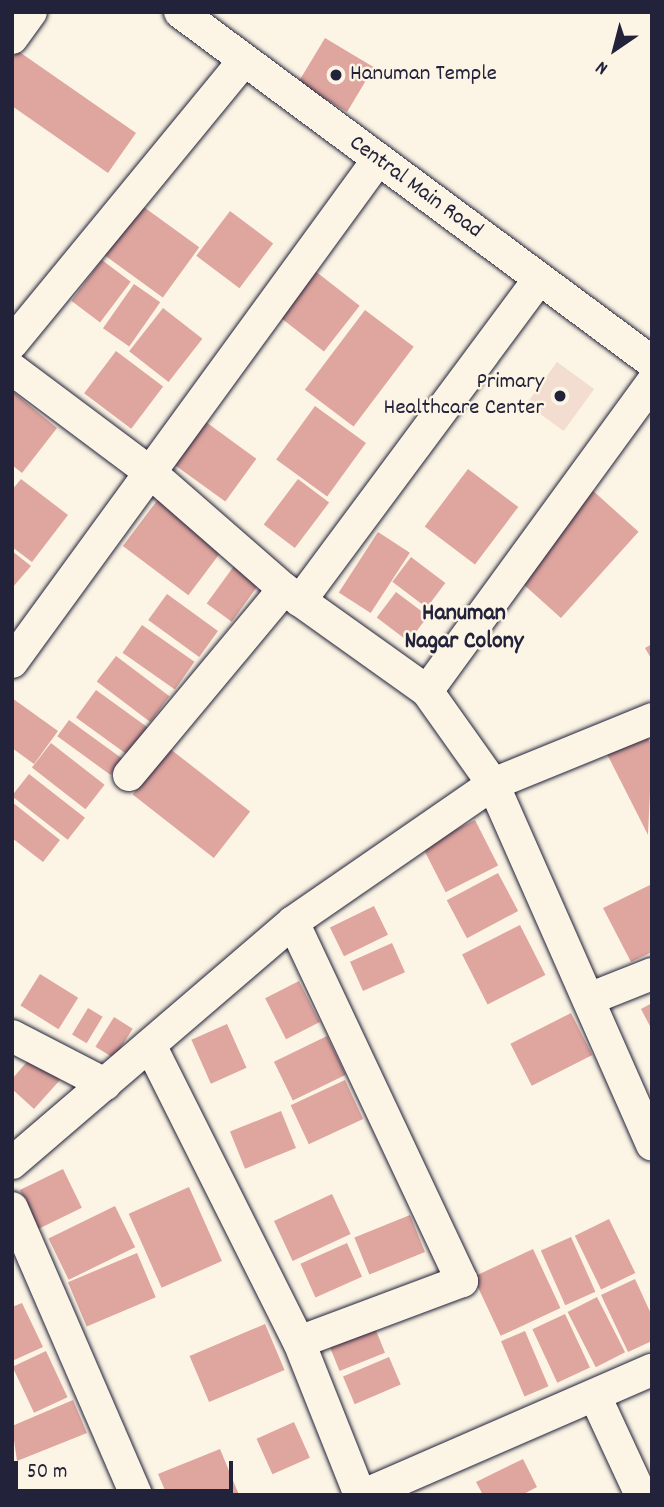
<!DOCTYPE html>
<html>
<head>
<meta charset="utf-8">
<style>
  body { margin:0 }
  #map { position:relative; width:664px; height:1507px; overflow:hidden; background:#fcf5e5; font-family:Dekko,sans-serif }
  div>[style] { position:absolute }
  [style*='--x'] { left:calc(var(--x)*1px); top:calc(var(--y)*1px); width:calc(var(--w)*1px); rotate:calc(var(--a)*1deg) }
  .built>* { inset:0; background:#f3ddd0; transform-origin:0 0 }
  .building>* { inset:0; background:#dfa59f; transform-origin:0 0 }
  .roads { filter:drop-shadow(0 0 2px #22223b) drop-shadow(0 0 2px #22223b) }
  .minor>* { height:32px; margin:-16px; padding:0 16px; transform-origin:16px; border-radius:16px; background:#fcf5e5 }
  .dots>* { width:19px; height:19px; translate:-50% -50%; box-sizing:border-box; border:4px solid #fcf5e5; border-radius:50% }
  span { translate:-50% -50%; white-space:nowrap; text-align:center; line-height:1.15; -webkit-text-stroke:5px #fcf5e5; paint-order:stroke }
  .poi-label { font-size:23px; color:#22223b }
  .left { translate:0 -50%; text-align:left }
  .right { translate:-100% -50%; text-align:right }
  .street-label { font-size:23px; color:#22223b }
  .neighbourhood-label { font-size:24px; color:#22223b; font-weight:700 }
  .frame { position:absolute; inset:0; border:14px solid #22223b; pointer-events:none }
  .north { position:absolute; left:580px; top:14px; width:70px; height:70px; -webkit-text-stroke:5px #fcf5e5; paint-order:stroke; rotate:215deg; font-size:19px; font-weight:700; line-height:28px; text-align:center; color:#22223b }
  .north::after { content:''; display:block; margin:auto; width:24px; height:32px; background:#22223b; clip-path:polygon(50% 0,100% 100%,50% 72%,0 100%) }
  .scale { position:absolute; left:14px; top:1461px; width:219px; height:32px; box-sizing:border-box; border:4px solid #22223b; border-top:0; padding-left:9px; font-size:21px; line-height:24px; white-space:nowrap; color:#22223b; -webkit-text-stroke:5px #fcf5e5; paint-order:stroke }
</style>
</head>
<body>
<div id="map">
  <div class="built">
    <i style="left:557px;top:362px;width:46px;height:52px;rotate:36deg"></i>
  </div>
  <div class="building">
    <i style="left:325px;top:38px;width:57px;height:52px;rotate:31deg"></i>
    <i style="clip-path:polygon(18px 51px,136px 133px,108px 173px,12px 106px,12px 59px)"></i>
    <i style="left:141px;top:205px;width:72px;height:62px;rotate:36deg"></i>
    <i style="left:230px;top:211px;width:54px;height:56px;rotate:37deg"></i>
    <i style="left:102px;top:260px;width:36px;height:51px;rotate:37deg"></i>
    <i style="left:310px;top:267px;width:63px;height:58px;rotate:38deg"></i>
    <i style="left:134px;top:284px;width:32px;height:54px;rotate:35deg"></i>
    <i style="left:163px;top:308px;width:50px;height:55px;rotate:38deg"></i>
    <i style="left:365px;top:310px;width:61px;height:100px;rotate:37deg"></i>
    <i style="left:116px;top:351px;width:59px;height:53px;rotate:37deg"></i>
    <i style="clip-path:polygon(12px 391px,57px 428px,22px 473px,12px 465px)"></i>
    <i style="left:315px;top:406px;width:63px;height:66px;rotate:36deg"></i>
    <i style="left:199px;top:417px;width:71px;height:53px;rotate:36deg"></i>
    <i style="left:468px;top:469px;width:63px;height:72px;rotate:37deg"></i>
    <i style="clip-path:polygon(21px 479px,68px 515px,32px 562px,12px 547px,12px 490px)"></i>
    <i style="left:298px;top:479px;width:39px;height:57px;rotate:37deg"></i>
    <i style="left:591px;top:489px;width:64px;height:116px;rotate:42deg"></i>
    <i style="left:159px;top:498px;width:82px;height:60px;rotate:37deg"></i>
    <i style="left:378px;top:532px;width:38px;height:72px;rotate:33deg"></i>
    <i style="clip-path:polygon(12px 551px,31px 566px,12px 588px)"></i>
    <i style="left:411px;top:557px;width:43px;height:31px;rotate:37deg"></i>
    <i style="left:239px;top:559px;width:31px;height:55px;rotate:36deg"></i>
    <i style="left:396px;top:592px;width:40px;height:32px;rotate:37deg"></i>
    <i style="left:167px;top:594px;width:63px;height:32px;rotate:36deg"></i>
    <i style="left:142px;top:625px;width:64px;height:34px;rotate:35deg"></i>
    <i style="clip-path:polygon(652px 644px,652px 660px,645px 648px)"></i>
    <i style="left:116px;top:656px;width:67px;height:32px;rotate:37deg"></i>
    <i style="left:96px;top:690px;width:64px;height:34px;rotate:36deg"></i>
    <i style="clip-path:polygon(12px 698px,58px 731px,34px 764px,12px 748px)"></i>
    <i style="left:69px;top:720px;width:66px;height:20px;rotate:36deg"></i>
    <i style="clip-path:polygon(646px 735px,652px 746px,648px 835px,607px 754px)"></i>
    <i style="left:51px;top:743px;width:68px;height:31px;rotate:38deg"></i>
    <i style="left:169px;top:748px;width:103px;height:59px;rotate:38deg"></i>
    <i style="left:29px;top:774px;width:71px;height:28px;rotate:38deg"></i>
    <i style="clip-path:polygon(12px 802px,60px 840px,43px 862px,12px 838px)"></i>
    <i style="left:475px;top:820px;width:51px;height:59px;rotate:63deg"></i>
    <i style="left:498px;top:873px;width:43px;height:58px;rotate:62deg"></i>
    <i style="clip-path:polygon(652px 884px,652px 952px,631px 962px,603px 908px)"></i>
    <i style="left:374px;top:906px;width:32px;height:49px;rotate:64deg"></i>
    <i style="left:520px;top:925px;width:56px;height:65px;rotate:63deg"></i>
    <i style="left:392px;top:943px;width:32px;height:46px;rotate:66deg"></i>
    <i style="left:40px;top:974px;width:45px;height:37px;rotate:32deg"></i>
    <i style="left:299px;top:981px;width:46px;height:38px;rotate:63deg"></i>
    <i style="clip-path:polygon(652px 1003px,652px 1030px,641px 1009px)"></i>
    <i style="left:88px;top:1008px;width:17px;height:31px;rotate:31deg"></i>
    <i style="left:571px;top:1013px;width:47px;height:68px;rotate:63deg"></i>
    <i style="left:114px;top:1017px;width:22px;height:35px;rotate:32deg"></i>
    <i style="left:227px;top:1024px;width:48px;height:39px;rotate:66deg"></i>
    <i style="left:327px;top:1036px;width:43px;height:59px;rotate:64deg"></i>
    <i style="clip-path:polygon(32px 1056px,60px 1080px,34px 1109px,12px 1089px,12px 1079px)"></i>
    <i style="left:345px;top:1080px;width:43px;height:60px;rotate:65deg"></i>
    <i style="left:281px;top:1111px;width:40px;height:55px;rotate:68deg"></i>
    <i style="left:63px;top:1169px;width:43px;height:48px;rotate:64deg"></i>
    <i style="left:189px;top:1187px;width:81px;height:66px;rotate:66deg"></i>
    <i style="left:332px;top:1194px;width:44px;height:64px;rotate:65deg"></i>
    <i style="left:115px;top:1206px;width:46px;height:74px;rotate:64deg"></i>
    <i style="left:410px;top:1215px;width:40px;height:60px;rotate:68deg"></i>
    <i style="left:609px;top:1219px;width:60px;height:38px;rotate:64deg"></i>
    <i style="left:571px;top:1237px;width:60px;height:33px;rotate:66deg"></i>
    <i style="left:347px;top:1243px;width:37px;height:51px;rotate:66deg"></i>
    <i style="left:533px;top:1249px;width:65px;height:66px;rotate:65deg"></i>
    <i style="left:137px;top:1253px;width:48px;height:75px;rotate:67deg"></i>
    <i style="clip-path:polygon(635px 1279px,652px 1316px,652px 1341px,628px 1352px,601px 1295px)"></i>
    <i style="left:597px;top:1297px;width:62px;height:33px;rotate:63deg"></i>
    <i style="clip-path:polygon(22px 1303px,43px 1347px,12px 1361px,12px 1307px)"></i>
    <i style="left:565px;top:1314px;width:59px;height:36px;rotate:65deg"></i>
    <i style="left:373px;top:1323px;width:32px;height:49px;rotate:68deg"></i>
    <i style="left:265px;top:1324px;width:50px;height:82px;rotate:67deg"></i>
    <i style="left:525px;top:1331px;width:60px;height:26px;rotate:67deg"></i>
    <i style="left:46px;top:1351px;width:51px;height:37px;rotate:65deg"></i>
    <i style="left:389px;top:1357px;width:30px;height:50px;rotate:67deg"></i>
    <i style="clip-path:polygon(73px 1400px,87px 1433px,17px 1461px,12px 1426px)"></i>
    <i style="left:294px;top:1422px;width:39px;height:41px;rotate:66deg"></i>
    <i style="clip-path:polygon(220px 1449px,239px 1495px,167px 1495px,158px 1474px)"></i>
    <i style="clip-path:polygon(523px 1459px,537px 1487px,522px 1495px,483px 1495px,476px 1482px)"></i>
  </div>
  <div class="roads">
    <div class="minor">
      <i style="--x:180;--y:12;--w:588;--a:36.56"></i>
      <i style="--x:12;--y:38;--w:32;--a:-54"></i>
      <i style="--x:12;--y:343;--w:365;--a:-50.6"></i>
      <i style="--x:12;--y:369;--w:174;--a:36.8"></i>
      <i style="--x:151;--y:473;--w:176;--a:41.1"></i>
      <i style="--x:284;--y:589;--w:176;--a:35.5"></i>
      <i style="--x:427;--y:691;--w:114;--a:54.6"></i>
      <i style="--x:493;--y:784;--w:394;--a:66.2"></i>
      <i style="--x:300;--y:601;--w:401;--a:-53.4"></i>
      <i style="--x:12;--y:662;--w:620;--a:-53.93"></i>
      <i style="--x:427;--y:691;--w:381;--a:-53.9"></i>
      <i style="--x:129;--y:775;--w:242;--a:-50.2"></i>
      <i style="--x:293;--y:922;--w:397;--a:64.8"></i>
      <i style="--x:462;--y:1281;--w:174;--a:159.5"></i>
      <i style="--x:589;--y:999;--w:68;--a:-21.6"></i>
      <i style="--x:12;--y:1036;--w:105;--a:27.3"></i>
      <i style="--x:150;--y:1045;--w:332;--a:63.4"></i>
      <i style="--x:299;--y:1342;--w:165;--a:68.3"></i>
      <i style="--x:12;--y:1163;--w:370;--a:-40.6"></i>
      <i style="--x:293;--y:922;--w:243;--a:-34.6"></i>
      <i style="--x:493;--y:784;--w:172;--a:-22.2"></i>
      <i style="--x:12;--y:1208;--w:313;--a:66.6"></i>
      <i style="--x:595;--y:1396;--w:109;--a:65.1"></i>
      <i style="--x:364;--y:1495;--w:314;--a:-23.5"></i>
    </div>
  </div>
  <div class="dots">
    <i style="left:336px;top:75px;background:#22223b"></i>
    <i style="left:560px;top:396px;background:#22223b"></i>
  </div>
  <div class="poi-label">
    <span class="left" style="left:350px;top:75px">Hanuman Temple</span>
    <span class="right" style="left:544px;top:396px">Primary<br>Healthcare Center</span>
  </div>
  <div class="street-label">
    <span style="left:415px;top:188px;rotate:36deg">Central Main Road</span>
  </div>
  <div class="neighbourhood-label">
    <span style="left:464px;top:629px">Hanuman<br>Nagar Colony</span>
  </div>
  <div class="frame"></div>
  <div class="north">N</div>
  <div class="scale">50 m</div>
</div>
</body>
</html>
